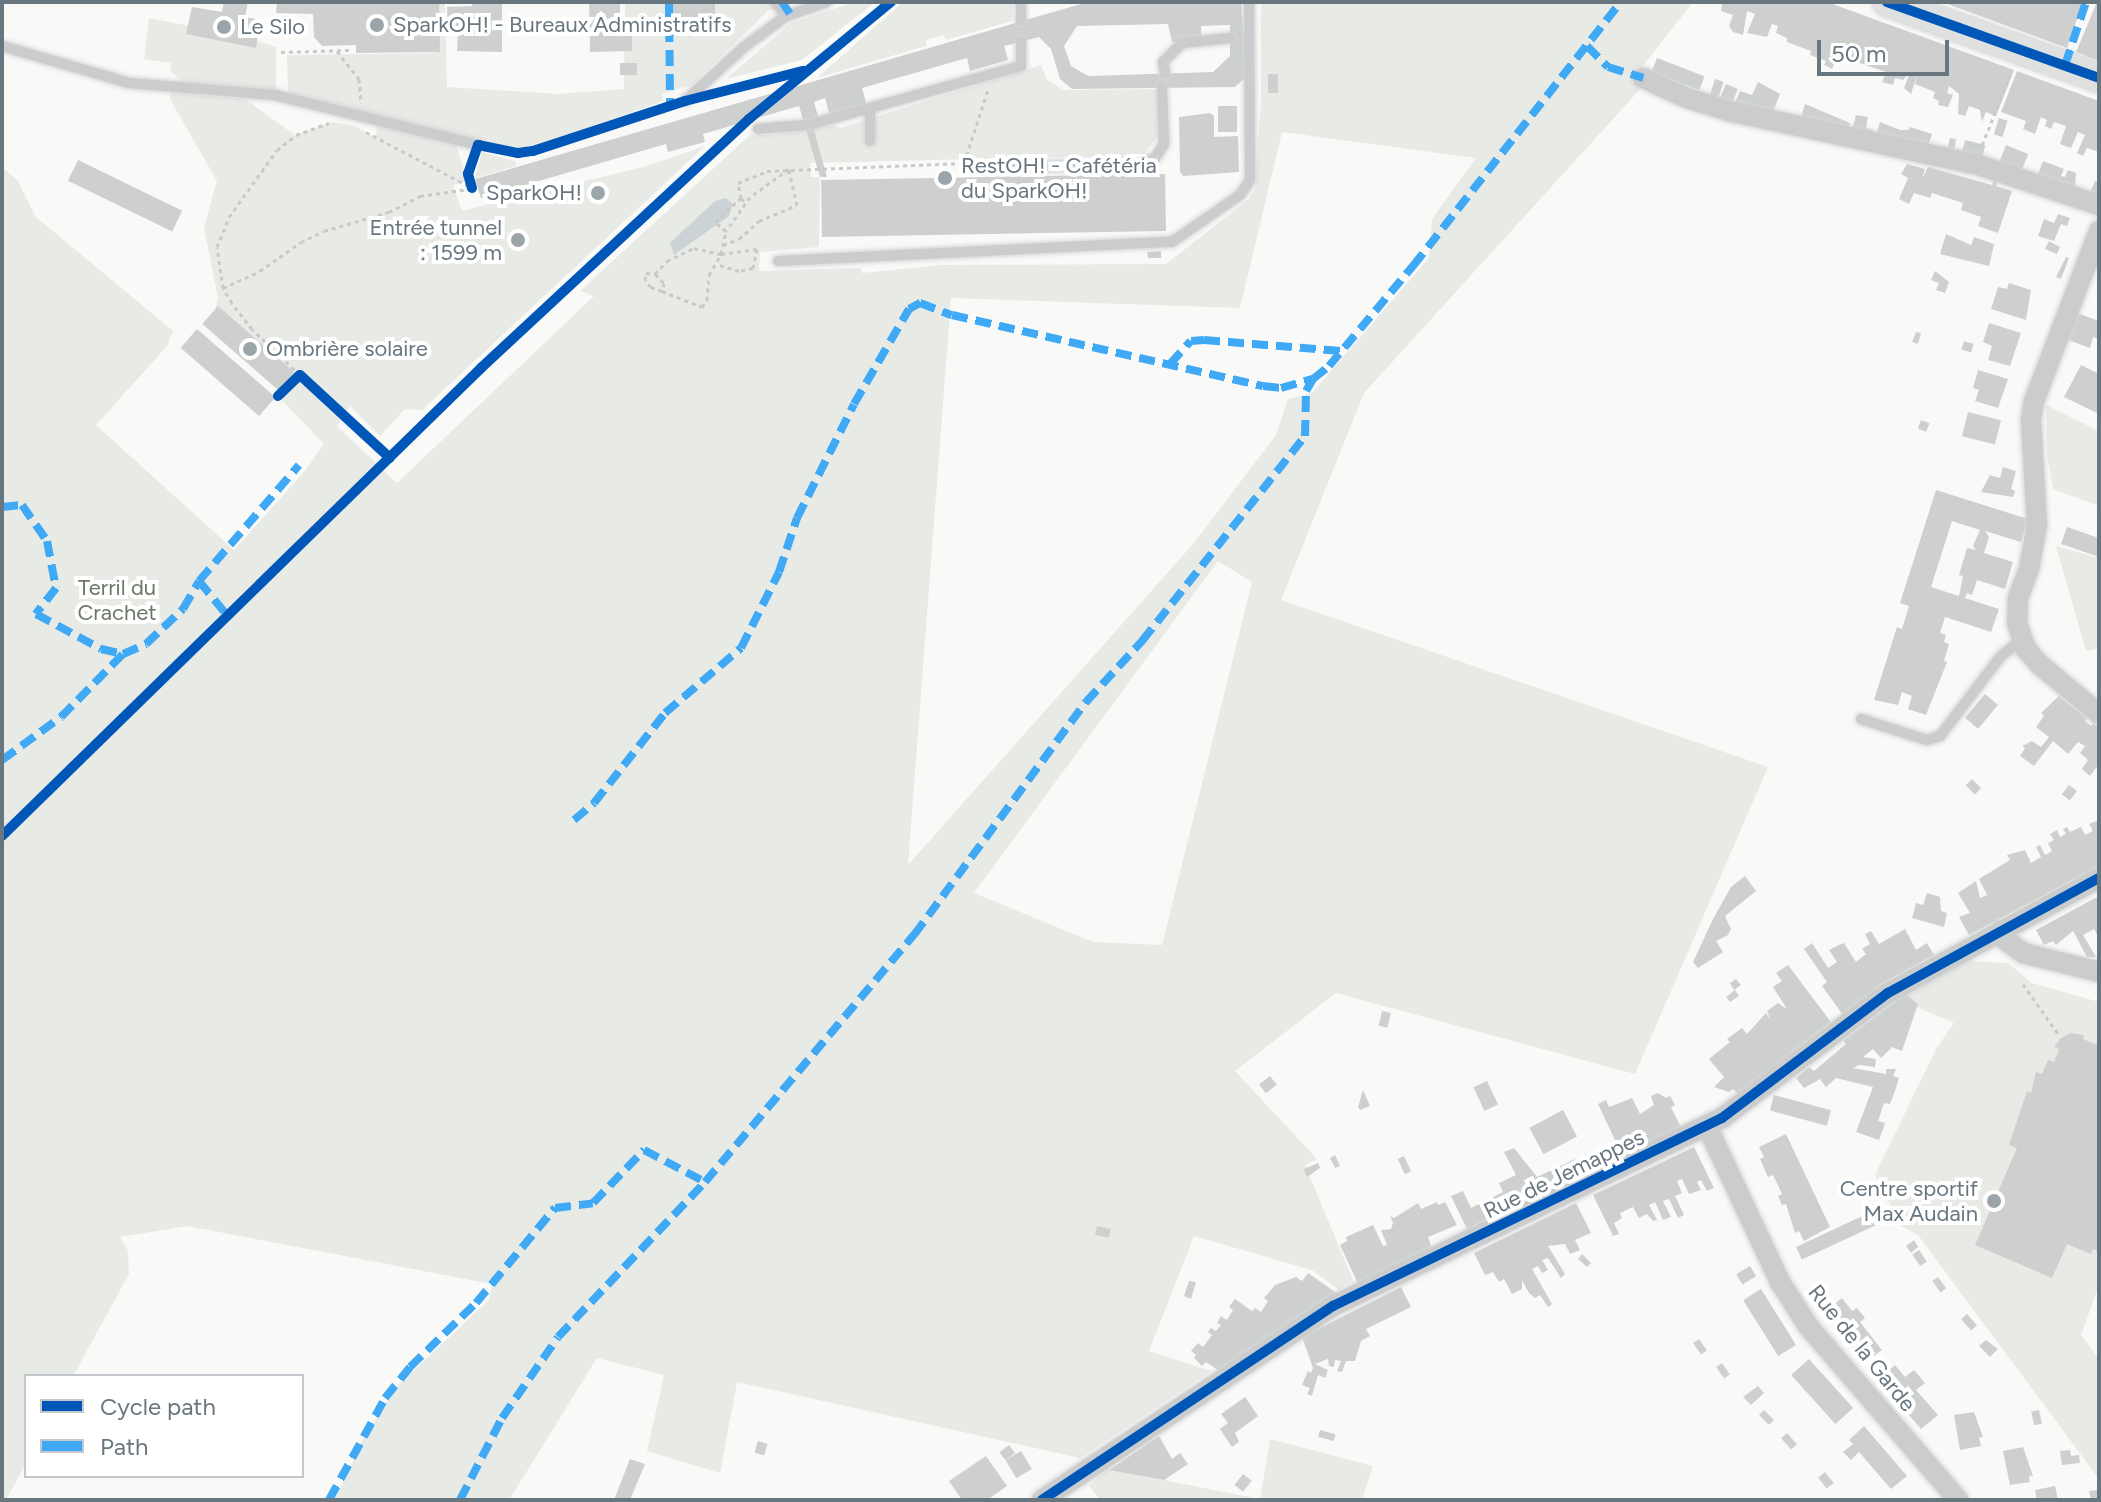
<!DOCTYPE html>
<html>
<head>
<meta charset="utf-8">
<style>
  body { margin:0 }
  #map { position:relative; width:2101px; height:1502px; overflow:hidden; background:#f9f9f8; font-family:Figtree,sans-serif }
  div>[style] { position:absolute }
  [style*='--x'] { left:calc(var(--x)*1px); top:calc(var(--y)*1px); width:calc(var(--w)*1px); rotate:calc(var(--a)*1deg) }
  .green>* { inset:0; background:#e8eae6 }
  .water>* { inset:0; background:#ccd3d6 }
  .building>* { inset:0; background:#ced0d0; transform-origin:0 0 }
  .path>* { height:3px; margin-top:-1.5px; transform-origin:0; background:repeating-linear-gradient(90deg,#c9c9ca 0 4px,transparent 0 8px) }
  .roads { filter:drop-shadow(0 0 2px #d4d5d5) drop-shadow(0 0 2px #d4d5d5) }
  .service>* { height:10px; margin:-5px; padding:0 5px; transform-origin:5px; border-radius:5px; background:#cacccd }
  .minor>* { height:20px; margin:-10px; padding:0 10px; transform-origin:10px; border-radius:10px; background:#cacccd }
  .secondary>* { height:28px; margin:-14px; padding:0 14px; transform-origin:14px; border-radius:14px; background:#dfe0e0 }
  .quiet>* { height:8px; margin-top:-4px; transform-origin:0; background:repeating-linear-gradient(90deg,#3fa9f5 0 16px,transparent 0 24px) }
  .cycleway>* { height:10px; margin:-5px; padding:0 5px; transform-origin:5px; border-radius:5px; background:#0057b8 }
  .dots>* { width:22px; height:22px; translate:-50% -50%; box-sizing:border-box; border:4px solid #fff; border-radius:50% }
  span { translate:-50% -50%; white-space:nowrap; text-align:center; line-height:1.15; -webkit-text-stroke:8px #fff; paint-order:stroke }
  .poi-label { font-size:22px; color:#68767f }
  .left { translate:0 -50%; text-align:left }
  .right { translate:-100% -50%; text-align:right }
  .park-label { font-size:22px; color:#6a7866 }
  .street-label { font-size:22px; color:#68767f }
  .frame { position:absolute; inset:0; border:4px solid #68767f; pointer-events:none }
  .legend { position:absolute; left:24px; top:1374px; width:280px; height:104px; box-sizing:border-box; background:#fff; border:2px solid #c3c8cc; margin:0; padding:10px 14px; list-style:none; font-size:24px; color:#68767f }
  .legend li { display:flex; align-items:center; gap:16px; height:40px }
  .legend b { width:40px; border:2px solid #c3c8cc }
  .scale { position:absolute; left:1817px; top:40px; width:132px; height:36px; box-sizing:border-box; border:4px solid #68767f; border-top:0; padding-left:10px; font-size:24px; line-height:28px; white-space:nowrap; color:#68767f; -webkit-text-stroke:6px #fff; paint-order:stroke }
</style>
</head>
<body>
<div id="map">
  <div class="green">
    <i style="clip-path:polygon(434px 2px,445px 2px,447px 87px,558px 94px,624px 89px,625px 2px,789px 2px,769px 10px,692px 85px,662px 94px,663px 101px,533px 147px,514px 150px,288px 93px,287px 55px,435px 53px)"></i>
    <i style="clip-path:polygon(855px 2px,875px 2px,802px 60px,726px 79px,791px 23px)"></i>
    <i style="clip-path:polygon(903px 2px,1013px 2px,1012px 21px,946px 40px,944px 35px,926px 40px,926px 46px,817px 78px)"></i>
    <i style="clip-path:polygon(evenodd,1261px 2px,1693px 2px,1642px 67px,1642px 87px,1364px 393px,1281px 600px,1768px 767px,1635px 1074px,1336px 993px,1235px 1071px,1317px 1159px,1305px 1165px,1353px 1280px,1339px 1290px,1312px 1270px,1194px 1236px,1149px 1351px,1211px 1371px,1080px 1458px,737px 1382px,720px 1473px,647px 1451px,664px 1375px,597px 1358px,509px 1500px,335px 1500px,363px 1439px,398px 1385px,489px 1300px,492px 1284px,187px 1226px,120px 1237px,128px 1251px,129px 1274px,73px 1376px,26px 1376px,26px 1463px,6px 1500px,2px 1500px,2px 167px,18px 181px,36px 217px,173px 331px,167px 346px,96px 425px,234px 550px,305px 471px,324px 444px,278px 396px,291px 384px,215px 310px,218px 298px,204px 227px,217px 181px,170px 99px,171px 93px,245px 99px,295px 135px,332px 122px,355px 126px,375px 137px,379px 122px,455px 141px,467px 181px,453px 185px,462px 211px,647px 166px,705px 146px,422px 410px,405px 409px,380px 436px,350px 406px,337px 426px,397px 483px,594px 296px,580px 291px,750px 135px,775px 135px,834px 125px,840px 128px,1041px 65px,1047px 80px,1064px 90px,1159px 89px,1159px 135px,1143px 155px,810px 163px,811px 177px,820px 177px,819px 247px,760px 252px,759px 271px,860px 268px,862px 273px,941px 265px,1166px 264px,1249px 199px,1255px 190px,1261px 100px,1261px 2px,1282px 132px,1476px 158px,1432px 219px,1429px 258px,1312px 393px,1288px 399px,1276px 435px,1194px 543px,908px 865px,951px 298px,1240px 308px,1282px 132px,1261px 2px,1218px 561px,1252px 582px,1162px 945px,1093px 942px,974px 893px,1218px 561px)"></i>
    <i style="clip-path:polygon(149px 18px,246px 37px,276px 47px,276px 90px,187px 84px,170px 71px,171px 63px,144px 59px)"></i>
    <i style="clip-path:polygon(482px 152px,515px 161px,516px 166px,475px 178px)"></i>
    <i style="clip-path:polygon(2046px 405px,2099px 431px,2099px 506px,2053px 489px,2047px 454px)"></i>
    <i style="clip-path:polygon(2056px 546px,2099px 558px,2099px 648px,2086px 651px)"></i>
    <i style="clip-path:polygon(1969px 961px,2008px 963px,2032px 983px,2099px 1002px,2099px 1285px,2081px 1335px,2099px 1359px,2099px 1479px,1918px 1235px,1901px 1226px,1875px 1175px,1936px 1049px,1954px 1023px,1914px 1006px,1904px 996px)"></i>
    <i style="clip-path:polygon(1270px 1439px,1373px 1466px,1362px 1500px,1100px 1500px,1089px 1486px,1107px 1469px,1260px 1499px)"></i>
  </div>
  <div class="water">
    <i style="clip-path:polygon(726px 198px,733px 204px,729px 216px,674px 255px,670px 243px,715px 201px)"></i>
  </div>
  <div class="building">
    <i style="clip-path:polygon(224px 2px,248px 2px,245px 17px,261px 20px,256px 48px,186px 34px,192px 7px,222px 12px)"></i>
    <i style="clip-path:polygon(277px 2px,439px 2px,440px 52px,356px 53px,356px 45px,322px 46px,314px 37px,313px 14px,276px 13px)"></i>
    <i style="clip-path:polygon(472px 2px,502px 2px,502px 52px,457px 51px,458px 30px,448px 30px,447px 7px,472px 6px)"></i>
    <i style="clip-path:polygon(589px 2px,620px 2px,620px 35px,632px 35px,632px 51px,590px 52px)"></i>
    <i style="left:671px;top:2px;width:44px;height:17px"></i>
    <i style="clip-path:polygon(evenodd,1088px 2px,1241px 2px,1247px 76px,1235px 87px,1072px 89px,1060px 79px,1051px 49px,1039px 37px,1004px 46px,1008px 60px,970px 71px,967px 58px,862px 88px,867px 106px,830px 116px,825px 98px,814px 102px,819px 120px,812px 123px,827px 177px,820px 177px,799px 106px,703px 134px,705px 142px,668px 152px,666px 144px,481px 198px,475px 179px,1088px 2px,1168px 24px,1172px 42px,1202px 42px,1201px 26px,1230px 25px,1230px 56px,1213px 72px,1088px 76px,1071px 66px,1064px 46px,1077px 26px,1168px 24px)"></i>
    <i style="clip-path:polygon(1722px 2px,1827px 2px,2014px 70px,1996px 116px,1986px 112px,1982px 122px,1980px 110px,1969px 106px,1965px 116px,1958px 114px,1959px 94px,1949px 86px,1947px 93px,1953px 95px,1948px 107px,1938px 105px,1939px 101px,1933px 98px,1935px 92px,1915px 84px,1919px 69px,1911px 94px,1904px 88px,1910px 72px,1903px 80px,1895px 78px,1893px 85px,1882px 82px,1886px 72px,1862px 64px,1851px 57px,1853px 52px,1848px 50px,1845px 57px,1838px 54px,1832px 69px,1824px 65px,1826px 61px,1810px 55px,1811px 51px,1787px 42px,1787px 38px,1776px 33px,1778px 26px,1772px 24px,1767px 37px,1747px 33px,1755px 14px,1747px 11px,1743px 35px,1733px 32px,1729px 26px,1733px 15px,1721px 11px)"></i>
    <i style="clip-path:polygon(1942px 2px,2083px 2px,2067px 48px)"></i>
    <i style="clip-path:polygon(2097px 2px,2099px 2px,2099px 61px,2076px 52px)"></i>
    <i style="left:1657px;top:58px;width:51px;height:15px;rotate:21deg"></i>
    <i style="left:637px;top:63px;width:12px;height:17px;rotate:90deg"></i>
    <i style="clip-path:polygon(2017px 71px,2099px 101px,2099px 152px,2087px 148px,2083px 156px,2077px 153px,2085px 135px,2078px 132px,2071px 148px,2060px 144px,2066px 126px,2054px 122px,2051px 129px,2045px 126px,2047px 120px,2041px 117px,2035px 134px,2023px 129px,2026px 121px,2001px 112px)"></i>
    <i style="left:1268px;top:74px;width:10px;height:19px"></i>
    <i style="left:1715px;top:79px;width:9px;height:17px;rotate:18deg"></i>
    <i style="clip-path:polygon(1758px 82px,1780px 94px,1772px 114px,1735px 103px,1740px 91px,1752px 95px)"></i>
    <i style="left:1726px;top:84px;width:13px;height:16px;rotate:23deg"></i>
    <i style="clip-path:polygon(1805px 104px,1850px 123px,1848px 130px,1800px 121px)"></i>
    <i style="left:1218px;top:106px;width:19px;height:26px"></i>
    <i style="clip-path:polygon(1210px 113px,1214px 116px,1214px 137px,1238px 136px,1239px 172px,1183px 176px,1180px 172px,1179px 117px)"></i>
    <i style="clip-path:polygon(1856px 115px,1868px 117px,1866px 128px,1873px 130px,1872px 136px,1852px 131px)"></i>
    <i style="left:1999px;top:118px;width:9px;height:17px;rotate:18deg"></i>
    <i style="clip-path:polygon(1880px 122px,1900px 130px,1908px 130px,1910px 127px,1932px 134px,1927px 149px,1875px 140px)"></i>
    <i style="clip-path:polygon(1950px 138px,1956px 139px,1954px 153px,1947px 151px)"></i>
    <i style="left:1965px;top:140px;width:21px;height:15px;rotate:14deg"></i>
    <i style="left:2006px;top:145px;width:24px;height:18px;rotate:22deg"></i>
    <i style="left:78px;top:160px;width:116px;height:23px;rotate:26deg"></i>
    <i style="clip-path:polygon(2043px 161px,2064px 169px,2061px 176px,2065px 177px,2068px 170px,2076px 173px,2075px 188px,2037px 177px)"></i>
    <i style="clip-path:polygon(1907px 164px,1925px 169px,1922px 179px,1928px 167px,1992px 185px,1994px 177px,1999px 179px,1996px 186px,2012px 191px,1998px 233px,1978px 226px,1981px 217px,1961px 210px,1963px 203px,1932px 193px,1930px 198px,1914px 193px,1909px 204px,1899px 199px,1908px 178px,1901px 174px)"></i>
    <i style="left:1165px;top:174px;width:57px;height:344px;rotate:89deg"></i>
    <i style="clip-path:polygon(2095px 181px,2099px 182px,2099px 195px,2089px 195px)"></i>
    <i style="clip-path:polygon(2058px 214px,2070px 218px,2067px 226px,2061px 224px,2054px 241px,2038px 236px,2044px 219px,2054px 223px)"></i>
    <i style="left:514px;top:231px;width:16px;height:12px;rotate:30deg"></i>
    <i style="clip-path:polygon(1946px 234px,1971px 245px,1974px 237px,1994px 244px,1989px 266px,1940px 254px)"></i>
    <i style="clip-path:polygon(2049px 241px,2060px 247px,2057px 254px,2045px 249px)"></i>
    <i style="clip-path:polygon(1161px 251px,1161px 258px,1148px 258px,1147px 252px)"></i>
    <i style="clip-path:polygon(2066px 257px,2069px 258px,2061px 279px,2056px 277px)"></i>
    <i style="clip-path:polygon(1935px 271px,1949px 282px,1945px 293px,1936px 290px,1939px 283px,1931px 280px)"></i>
    <i style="clip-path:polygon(2009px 283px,2031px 290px,2026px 320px,1991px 309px,1998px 287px,2007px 289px)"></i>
    <i style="left:218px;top:306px;width:104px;height:24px;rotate:41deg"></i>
    <i style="clip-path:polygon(2077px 313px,2099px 321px,2099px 339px,2093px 337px,2090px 348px,2068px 340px)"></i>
    <i style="clip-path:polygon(1989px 323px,2021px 333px,2010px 366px,1988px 360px,1992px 346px,1983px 342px)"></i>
    <i style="left:197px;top:329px;width:104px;height:25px;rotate:41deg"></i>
    <i style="clip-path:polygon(1916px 332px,1921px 333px,1918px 344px,1912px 342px)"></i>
    <i style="left:1964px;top:341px;width:10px;height:9px;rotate:17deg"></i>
    <i style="clip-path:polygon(2081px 365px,2099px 374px,2099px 414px,2064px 397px)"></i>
    <i style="clip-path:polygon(1978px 370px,2008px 379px,1998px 408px,1975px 401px,1979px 390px,1973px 388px)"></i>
    <i style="left:1968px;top:412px;width:34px;height:25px;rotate:14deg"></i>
    <i style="left:1921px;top:420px;width:9px;height:9px;rotate:21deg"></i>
    <i style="clip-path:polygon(2003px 467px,2016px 471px,2011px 489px,2015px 491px,2013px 497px,1981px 492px,1990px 475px,2000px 478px)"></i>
    <i style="clip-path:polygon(evenodd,1936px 490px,2028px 519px,2021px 542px,1985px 531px,1989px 537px,1984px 553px,2013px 562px,2005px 589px,1977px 580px,1972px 595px,1967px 593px,1965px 598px,1999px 609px,1991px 632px,1945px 617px,1940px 633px,1946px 635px,1944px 642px,1949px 644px,1944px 661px,1947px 662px,1926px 715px,1908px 709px,1912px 696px,1902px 692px,1898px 705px,1874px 700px,1897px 627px,1902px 629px,1909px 606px,1900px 603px,1936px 490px,1952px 521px,1980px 530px,1973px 546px,1976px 550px,1967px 548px,1959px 575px,1963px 576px,1959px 596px,1931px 587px,1952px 521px)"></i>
    <i style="clip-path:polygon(2067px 527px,2099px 538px,2099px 557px,2061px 544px)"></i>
    <i style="left:1985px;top:694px;width:17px;height:31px;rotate:40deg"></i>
    <i style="clip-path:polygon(2059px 696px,2087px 718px,2085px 721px,2091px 726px,2093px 723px,2099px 728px,2099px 764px,2090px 776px,2082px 769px,2088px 760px,2080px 753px,2085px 746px,2078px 742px,2068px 754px,2053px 741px,2034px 766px,2020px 756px,2025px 748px,2022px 746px,2032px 741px,2041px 747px,2049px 737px,2036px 727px,2044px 716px,2041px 713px)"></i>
    <i style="left:1972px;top:779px;width:13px;height:9px;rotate:45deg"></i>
    <i style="left:2069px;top:785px;width:10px;height:12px;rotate:37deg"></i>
    <i style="clip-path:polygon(2099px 820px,2099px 866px,1969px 935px,1959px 917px,1970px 913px,1958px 893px,1976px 881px,1980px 898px,1987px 895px,1979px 879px,2010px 860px,2007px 855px,2025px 850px,2031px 863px,2041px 857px,2036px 847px,2040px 845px,2045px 855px,2052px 851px,2048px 843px,2054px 840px,2050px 834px,2057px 830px,2060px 837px,2066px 834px,2063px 829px,2067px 827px,2070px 832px,2081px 827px,2085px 835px,2093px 831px,2089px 824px)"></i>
    <i style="clip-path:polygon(1745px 876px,1756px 891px,1725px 916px,1731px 929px,1728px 935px,1716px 941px,1723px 952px,1698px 968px,1693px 962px,1713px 919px,1731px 887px)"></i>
    <i style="clip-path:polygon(1927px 893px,1940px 897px,1941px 911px,1947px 913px,1944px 927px,1912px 918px,1916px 903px,1923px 905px)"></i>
    <i style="clip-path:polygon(2099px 896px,2099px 938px,2094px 929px,2083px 935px,2096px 957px,2087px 957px,2073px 931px,2056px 945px,2053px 941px,2044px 945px,2036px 930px)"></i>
    <i style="clip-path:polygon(1905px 929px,1916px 950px,1927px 943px,1934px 955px,1883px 983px,1843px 1015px,1822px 986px,1827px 982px,1804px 949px,1812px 943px,1828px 968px,1837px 962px,1829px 950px,1839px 945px,1844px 943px,1856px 962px,1866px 954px,1862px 949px,1870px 944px,1865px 934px,1871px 931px,1879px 944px)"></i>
    <i style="clip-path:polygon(1788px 965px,1831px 1022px,1738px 1094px,1733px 1089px,1729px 1092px,1714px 1087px,1724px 1077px,1709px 1059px,1730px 1042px,1727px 1039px,1742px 1028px,1747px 1034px,1766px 1013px,1771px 1021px,1767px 1011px,1778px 1003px,1787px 1009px,1773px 987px,1782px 981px,1776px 973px)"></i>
    <i style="clip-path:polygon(1736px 979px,1741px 985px,1734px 990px,1730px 983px)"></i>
    <i style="clip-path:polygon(1735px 990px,1739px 996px,1730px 1002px,1726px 997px)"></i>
    <i style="clip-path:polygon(1905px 994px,1918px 1004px,1902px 1051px,1892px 1047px,1881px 1058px,1873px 1049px,1863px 1057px,1876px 1059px,1875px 1067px,1859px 1065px,1853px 1068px,1886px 1074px,1886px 1069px,1896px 1069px,1893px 1076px,1899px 1078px,1895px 1091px,1890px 1104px,1884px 1103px,1878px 1121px,1885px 1123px,1879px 1140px,1856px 1132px,1873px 1087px,1836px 1078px,1826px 1087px,1820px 1079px,1804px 1088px,1796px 1078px,1809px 1067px,1814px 1071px,1846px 1044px,1843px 1041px)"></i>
    <i style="left:1382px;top:1011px;width:9px;height:15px;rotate:13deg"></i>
    <i style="clip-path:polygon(2071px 1033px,2084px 1035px,2083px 1039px,2099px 1046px,2099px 1252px,2093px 1249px,2091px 1254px,2067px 1244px,2052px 1278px,1975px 1245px,2017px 1148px,2009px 1145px,2027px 1091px,2031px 1093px,2036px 1072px,2042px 1074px,2048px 1060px,2054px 1062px,2059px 1049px,2054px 1047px,2061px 1038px)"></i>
    <i style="left:1270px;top:1076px;width:11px;height:14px;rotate:52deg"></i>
    <i style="left:1487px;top:1081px;width:26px;height:15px;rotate:65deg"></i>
    <i style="clip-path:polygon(1363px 1090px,1370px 1106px,1360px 1110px,1358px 1107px)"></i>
    <i style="clip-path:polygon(1658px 1093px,1666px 1098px,1670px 1096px,1675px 1105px,1671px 1107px,1682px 1130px,1622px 1155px,1598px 1104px,1606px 1100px,1609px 1107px,1632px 1098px,1640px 1114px,1654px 1105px,1651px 1096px)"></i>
    <i style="left:1774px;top:1095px;width:59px;height:16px;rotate:15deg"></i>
    <i style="left:1563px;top:1110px;width:30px;height:38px;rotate:62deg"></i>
    <i style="clip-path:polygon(1786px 1134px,1830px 1227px,1804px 1241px,1799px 1231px,1795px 1233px,1786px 1204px,1782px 1205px,1778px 1196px,1782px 1194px,1773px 1175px,1768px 1177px,1760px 1159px,1764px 1157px,1759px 1147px)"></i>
    <i style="clip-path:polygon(1694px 1147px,1714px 1188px,1707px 1191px,1701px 1180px,1697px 1182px,1701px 1190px,1689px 1194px,1682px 1179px,1677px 1181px,1682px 1193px,1675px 1196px,1684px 1215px,1678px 1218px,1669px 1199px,1663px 1201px,1671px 1217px,1663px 1220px,1655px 1202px,1649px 1205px,1657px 1220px,1653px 1221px,1647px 1214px,1639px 1218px,1633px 1207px,1620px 1213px,1622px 1218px,1614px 1223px,1619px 1234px,1613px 1236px,1593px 1195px)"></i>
    <i style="clip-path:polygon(1514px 1148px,1537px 1177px,1575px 1159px,1580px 1175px,1467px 1229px,1451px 1196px,1463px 1191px,1471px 1208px,1503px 1192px,1499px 1183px,1516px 1175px,1504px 1152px)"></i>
    <i style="clip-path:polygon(1335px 1155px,1340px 1166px,1335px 1168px,1330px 1158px)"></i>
    <i style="left:1404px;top:1156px;width:17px;height:7px;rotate:65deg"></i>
    <i style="clip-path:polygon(1318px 1163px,1320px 1168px,1307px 1177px,1304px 1169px)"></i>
    <i style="clip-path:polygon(1437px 1202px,1438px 1205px,1445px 1202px,1457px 1225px,1428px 1237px,1432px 1249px,1358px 1284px,1340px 1245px,1347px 1241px,1346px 1237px,1373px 1225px,1383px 1246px,1387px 1245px,1381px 1230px,1391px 1229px,1393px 1223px,1390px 1216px,1394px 1218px,1418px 1203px,1421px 1209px)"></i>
    <i style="clip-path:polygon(1576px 1203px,1591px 1233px,1575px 1240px,1580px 1250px,1570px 1254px,1565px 1244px,1548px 1246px,1565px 1274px,1561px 1278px,1548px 1258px,1542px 1260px,1548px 1270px,1542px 1273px,1538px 1266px,1532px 1269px,1552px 1304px,1548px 1307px,1540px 1295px,1535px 1298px,1529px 1293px,1522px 1280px,1522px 1289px,1512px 1294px,1504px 1279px,1499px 1282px,1493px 1272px,1485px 1275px,1474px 1253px)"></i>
    <i style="left:1873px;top:1211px;width:14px;height:85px;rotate:65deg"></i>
    <i style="left:1097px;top:1226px;width:14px;height:9px;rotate:12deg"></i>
    <i style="clip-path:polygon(1914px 1240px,1918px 1247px,1911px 1253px,1906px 1246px)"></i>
    <i style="left:1919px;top:1250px;width:14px;height:8px;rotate:56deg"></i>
    <i style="clip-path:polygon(1582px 1254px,1591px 1263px,1587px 1267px,1578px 1259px)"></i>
    <i style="left:1750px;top:1266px;width:12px;height:16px;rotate:59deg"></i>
    <i style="clip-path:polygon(1308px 1273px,1338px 1294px,1305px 1312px,1221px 1372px,1206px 1362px,1202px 1366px,1194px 1358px,1196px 1355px,1191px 1351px,1198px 1343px,1203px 1347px,1212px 1335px,1208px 1332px,1211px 1328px,1216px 1331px,1221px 1325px,1217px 1323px,1221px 1316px,1227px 1320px,1233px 1310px,1229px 1307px,1235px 1299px,1252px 1311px,1255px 1308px,1261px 1312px,1268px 1301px,1264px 1298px,1275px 1285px,1296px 1277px,1302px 1281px)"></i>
    <i style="left:1938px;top:1277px;width:14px;height:7px;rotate:54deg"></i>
    <i style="clip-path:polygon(1189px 1281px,1196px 1282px,1191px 1299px,1184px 1296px)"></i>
    <i style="clip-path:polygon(1401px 1287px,1411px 1307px,1366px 1329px,1370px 1336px,1361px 1341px,1355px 1361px,1346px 1361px,1342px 1372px,1337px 1371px,1341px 1361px,1335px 1360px,1334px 1367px,1329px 1366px,1328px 1359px,1315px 1364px,1328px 1370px,1325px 1378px,1318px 1375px,1312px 1396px,1307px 1394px,1310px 1388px,1302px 1385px,1308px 1371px,1311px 1373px,1313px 1368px,1302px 1337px)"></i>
    <i style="left:1761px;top:1289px;width:66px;height:21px;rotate:58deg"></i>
    <i style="clip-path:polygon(1842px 1298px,1852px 1311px,1857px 1308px,1865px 1318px,1860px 1322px,1882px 1350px,1864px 1363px,1824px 1312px)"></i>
    <i style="left:1967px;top:1314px;width:15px;height:8px;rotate:48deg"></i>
    <i style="left:1699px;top:1339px;width:14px;height:7px;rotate:56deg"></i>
    <i style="clip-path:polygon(1986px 1340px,1998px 1349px,1990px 1357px,1979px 1346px)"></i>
    <i style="left:1809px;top:1359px;width:66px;height:24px;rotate:48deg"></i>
    <i style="left:1722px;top:1363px;width:14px;height:7px;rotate:56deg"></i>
    <i style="clip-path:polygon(1895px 1365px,1905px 1377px,1914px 1370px,1925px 1383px,1916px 1390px,1938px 1415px,1921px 1429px,1878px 1379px)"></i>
    <i style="clip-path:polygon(1758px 1386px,1764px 1393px,1751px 1405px,1743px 1397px)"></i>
    <i style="clip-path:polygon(1245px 1397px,1258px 1416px,1235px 1433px,1239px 1442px,1232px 1447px,1220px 1429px,1228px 1423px,1221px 1414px)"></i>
    <i style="left:1764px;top:1410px;width:14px;height:7px;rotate:45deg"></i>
    <i style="left:2039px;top:1410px;width:14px;height:8px;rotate:78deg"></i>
    <i style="clip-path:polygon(1974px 1412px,1983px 1437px,1979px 1438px,1981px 1446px,1960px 1450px,1954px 1415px)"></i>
    <i style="clip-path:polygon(1864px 1426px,1907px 1476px,1891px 1489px,1859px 1452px,1851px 1460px,1843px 1452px,1853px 1444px,1849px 1440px)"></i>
    <i style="left:1320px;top:1430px;width:16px;height:7px;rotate:15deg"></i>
    <i style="left:1787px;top:1433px;width:15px;height:8px;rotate:48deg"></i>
    <i style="clip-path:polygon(1159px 1436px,1172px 1459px,1180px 1453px,1188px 1464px,1164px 1480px,1109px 1470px)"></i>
    <i style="left:758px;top:1441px;width:10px;height:12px;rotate:17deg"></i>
    <i style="left:1009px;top:1445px;width:10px;height:12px;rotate:53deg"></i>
    <i style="clip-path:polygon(2023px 1447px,2033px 1476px,2029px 1476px,2030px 1482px,2010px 1485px,2003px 1451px)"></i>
    <i style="clip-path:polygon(2070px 1450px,2071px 1456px,2079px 1455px,2080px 1463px,2062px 1465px,2060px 1451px)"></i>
    <i style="left:1021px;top:1451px;width:21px;height:18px;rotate:59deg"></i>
    <i style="clip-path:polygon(986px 1456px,1007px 1486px,987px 1500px,962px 1500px,949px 1481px)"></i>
    <i style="clip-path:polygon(630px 1459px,645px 1464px,630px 1500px,614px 1500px)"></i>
    <i style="left:1825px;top:1472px;width:14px;height:9px;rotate:51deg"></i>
    <i style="left:1243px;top:1474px;width:11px;height:14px;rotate:38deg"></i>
    <i style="clip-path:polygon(2055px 1486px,2058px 1500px,2037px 1500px,2035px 1490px)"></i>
    <i style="clip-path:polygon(2097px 1490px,2099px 1500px,2091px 1500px,2089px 1491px)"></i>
  </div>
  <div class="path">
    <i style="--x:337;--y:51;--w:36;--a:52"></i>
    <i style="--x:359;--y:79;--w:24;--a:85"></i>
    <i style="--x:281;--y:52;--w:68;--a:-1.7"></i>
    <i style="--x:366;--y:132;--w:120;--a:27.8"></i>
    <i style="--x:1982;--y:145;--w:80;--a:-67.9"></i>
    <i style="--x:741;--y:198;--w:15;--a:-101"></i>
    <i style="--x:738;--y:183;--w:31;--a:-22"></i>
    <i style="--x:767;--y:171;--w:197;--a:-2.3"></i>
    <i style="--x:964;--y:163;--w:77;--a:-71.8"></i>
    <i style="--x:723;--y:245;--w:17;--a:-21"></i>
    <i style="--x:739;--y:239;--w:27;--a:-42"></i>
    <i style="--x:759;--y:221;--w:41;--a:-22.8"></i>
    <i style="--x:797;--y:205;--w:37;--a:-103"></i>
    <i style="--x:789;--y:169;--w:48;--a:144.3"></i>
    <i style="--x:750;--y:197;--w:42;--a:125.2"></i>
    <i style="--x:655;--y:274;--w:13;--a:45"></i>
    <i style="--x:664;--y:283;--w:8;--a:104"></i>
    <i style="--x:662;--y:291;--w:12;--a:-160"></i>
    <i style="--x:651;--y:287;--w:9;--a:-131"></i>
    <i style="--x:645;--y:280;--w:7;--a:-82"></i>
    <i style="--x:646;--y:273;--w:9;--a:6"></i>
    <i style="--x:655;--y:274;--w:18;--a:-47"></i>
    <i style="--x:667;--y:261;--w:30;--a:-26"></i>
    <i style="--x:694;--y:248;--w:28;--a:13"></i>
    <i style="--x:721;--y:254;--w:24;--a:-78"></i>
    <i style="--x:726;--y:231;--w:14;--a:-141"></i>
    <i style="--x:715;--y:222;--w:35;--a:-43"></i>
    <i style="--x:741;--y:198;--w:7;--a:45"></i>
    <i style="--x:223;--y:288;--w:41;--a:-24.7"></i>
    <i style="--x:260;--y:271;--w:50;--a:-35.3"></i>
    <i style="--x:301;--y:242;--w:25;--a:-26"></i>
    <i style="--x:324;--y:231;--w:68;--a:-16.3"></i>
    <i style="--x:389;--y:212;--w:35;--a:-27"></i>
    <i style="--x:420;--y:196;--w:49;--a:-8.3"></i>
    <i style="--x:662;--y:291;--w:43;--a:21.8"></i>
    <i style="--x:702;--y:307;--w:9;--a:-54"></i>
    <i style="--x:707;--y:300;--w:25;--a:-85"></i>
    <i style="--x:709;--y:275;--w:24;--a:-60"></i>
    <i style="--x:721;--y:254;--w:36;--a:-8"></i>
    <i style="--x:757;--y:249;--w:19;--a:102"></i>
    <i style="--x:753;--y:268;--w:14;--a:168"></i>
    <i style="--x:739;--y:271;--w:24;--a:-163"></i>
    <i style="--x:300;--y:375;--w:66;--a:-136.2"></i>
    <i style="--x:252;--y:329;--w:33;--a:-128"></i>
    <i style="--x:232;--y:303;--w:17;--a:-121"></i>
    <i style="--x:223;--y:288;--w:41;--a:-98.3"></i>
    <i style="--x:217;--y:247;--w:32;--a:-68"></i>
    <i style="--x:229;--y:217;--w:82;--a:-54.4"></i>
    <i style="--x:277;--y:150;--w:24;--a:-38"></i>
    <i style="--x:296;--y:135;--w:35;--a:-20"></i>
    <i style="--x:2023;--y:984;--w:62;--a:54.8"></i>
  </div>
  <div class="roads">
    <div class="service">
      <i style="--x:775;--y:2;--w:18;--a:52"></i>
      <i style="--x:1021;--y:21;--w:19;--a:-90"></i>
      <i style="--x:2;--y:46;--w:132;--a:16.2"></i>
      <i style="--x:129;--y:83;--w:146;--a:4.7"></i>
      <i style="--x:275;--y:95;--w:209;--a:13.8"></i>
      <i style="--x:1165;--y:74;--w:12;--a:-99"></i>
      <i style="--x:1163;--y:62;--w:27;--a:-45"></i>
      <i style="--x:1182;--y:43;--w:48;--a:-5.9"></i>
      <i style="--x:685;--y:101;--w:80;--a:-42.5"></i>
      <i style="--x:744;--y:47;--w:52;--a:-36.4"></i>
      <i style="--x:786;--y:16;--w:43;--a:-18.9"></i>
      <i style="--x:870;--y:110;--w:31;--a:90"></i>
      <i style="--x:812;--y:124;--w:217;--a:-15.5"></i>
      <i style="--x:1021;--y:66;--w:25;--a:-90"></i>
      <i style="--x:758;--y:129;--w:47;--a:-4.9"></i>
      <i style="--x:987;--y:168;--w:155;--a:-1.8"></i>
      <i style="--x:1142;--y:163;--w:14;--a:-21"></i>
      <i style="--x:1155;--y:158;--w:17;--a:-57"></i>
      <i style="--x:1164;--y:144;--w:56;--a:-92"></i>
      <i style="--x:778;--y:261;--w:394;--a:-2.8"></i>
      <i style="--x:1172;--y:242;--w:83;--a:-34.7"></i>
      <i style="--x:1240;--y:195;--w:18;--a:-56"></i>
      <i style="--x:1250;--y:180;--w:178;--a:-90.3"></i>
      <i style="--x:1861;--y:719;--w:69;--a:17.7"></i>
      <i style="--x:1927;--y:740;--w:14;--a:-17"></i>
      <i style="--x:1940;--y:736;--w:101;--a:-52.7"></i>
      <i style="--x:2001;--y:656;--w:28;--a:-38"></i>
    </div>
    <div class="minor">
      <i style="--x:1643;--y:78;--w:48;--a:24.4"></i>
      <i style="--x:1687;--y:98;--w:44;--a:17.2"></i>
      <i style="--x:1729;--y:111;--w:252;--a:12.2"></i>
      <i style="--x:1975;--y:164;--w:131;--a:18.3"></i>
      <i style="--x:2099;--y:231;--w:182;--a:110.9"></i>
      <i style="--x:2034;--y:401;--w:20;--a:99"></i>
      <i style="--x:2031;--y:421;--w:104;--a:86.7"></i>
      <i style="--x:2037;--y:525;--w:45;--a:100.3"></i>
      <i style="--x:2029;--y:569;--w:31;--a:111"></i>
      <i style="--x:2018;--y:598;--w:25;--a:92"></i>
      <i style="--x:2017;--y:623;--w:28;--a:71"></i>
      <i style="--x:2026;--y:649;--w:20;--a:49"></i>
      <i style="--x:2039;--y:664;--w:78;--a:39.8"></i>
      <i style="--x:2001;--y:930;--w:9;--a:72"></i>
      <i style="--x:2004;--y:939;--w:24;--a:36"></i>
      <i style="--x:2023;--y:953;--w:78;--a:14"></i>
      <i style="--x:1707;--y:1126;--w:172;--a:64.9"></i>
      <i style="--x:1780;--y:1282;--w:52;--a:57.5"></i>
      <i style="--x:1808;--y:1326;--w:230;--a:49.2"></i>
      <i style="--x:1042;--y:1500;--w:350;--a:-33.7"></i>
      <i style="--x:1333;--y:1306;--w:432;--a:-25.8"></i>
      <i style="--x:1722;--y:1118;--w:208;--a:-37"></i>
      <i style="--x:1888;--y:993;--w:240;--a:-28.6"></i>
    </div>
    <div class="secondary">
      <i style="--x:1887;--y:2;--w:225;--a:19.7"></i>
    </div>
  </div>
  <div class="quiet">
    <i style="--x:669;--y:2;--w:104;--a:89.4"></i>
    <i style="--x:782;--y:2;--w:14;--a:56"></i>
    <i style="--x:1587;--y:46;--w:30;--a:45"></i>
    <i style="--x:1608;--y:67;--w:37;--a:17"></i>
    <i style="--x:2065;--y:65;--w:66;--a:-71.6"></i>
    <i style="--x:1170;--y:364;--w:31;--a:-48"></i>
    <i style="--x:1191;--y:341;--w:13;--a:-4"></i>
    <i style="--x:1204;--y:340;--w:137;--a:4.6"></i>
    <i style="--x:2;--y:507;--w:20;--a:-6"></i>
    <i style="--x:22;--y:505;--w:44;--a:55.2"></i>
    <i style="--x:47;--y:541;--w:48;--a:79.2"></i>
    <i style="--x:56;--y:588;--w:33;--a:128"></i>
    <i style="--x:36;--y:614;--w:74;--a:28.3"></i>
    <i style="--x:101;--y:649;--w:23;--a:13"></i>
    <i style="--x:199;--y:581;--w:43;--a:50.7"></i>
    <i style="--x:2;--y:760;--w:73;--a:-36.1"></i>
    <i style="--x:61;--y:717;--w:88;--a:-45.5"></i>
    <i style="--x:123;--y:654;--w:25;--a:-23"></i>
    <i style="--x:146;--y:644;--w:51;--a:-43.4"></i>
    <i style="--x:183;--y:609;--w:32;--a:-60"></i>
    <i style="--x:199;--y:581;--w:153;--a:-49.2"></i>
    <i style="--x:574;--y:820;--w:26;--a:-40"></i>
    <i style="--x:594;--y:803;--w:115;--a:-51.7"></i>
    <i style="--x:665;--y:713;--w:100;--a:-40.5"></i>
    <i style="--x:741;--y:648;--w:85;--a:-63.4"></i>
    <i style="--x:779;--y:572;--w:57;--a:-71.6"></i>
    <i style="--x:797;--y:518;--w:127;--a:-63.4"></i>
    <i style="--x:854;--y:404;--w:110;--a:-59.9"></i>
    <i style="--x:909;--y:309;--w:13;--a:-29"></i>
    <i style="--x:920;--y:303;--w:34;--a:21"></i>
    <i style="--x:952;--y:315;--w:319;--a:12.9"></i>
    <i style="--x:1263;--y:386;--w:18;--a:6"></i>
    <i style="--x:1281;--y:388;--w:33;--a:-16"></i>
    <i style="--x:329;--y:1500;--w:116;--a:-61.2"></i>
    <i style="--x:385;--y:1398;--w:40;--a:-51"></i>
    <i style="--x:410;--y:1367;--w:92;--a:-44.1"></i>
    <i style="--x:476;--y:1303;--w:124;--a:-50.3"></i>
    <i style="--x:555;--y:1208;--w:38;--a:-7"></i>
    <i style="--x:593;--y:1203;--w:74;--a:-46.1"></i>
    <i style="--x:644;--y:1150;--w:69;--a:27.7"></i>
    <i style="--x:460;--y:1500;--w:92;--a:-62.9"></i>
    <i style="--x:502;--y:1418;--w:98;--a:-55.3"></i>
    <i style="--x:558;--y:1337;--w:214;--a:-46.5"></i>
    <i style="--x:705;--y:1182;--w:324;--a:-49.8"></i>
    <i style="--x:914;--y:935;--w:290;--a:-53.6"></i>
    <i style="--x:1086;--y:702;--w:83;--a:-47.4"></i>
    <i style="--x:1142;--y:641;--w:262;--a:-51.5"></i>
    <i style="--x:1305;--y:436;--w:45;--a:-88.7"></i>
    <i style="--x:1306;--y:391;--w:14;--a:-60"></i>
    <i style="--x:1313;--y:379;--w:21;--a:-39"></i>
    <i style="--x:1329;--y:366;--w:131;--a:-50"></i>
    <i style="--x:1413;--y:266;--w:336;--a:-51.8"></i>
  </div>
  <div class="cycleway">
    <i style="--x:1887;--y:2;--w:225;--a:19.7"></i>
    <i style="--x:472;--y:188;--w:15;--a:-106"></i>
    <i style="--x:468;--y:174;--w:31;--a:-71"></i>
    <i style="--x:478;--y:145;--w:41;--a:11.3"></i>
    <i style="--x:518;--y:153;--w:15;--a:-8"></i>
    <i style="--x:533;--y:151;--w:160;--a:-18.2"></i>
    <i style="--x:685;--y:101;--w:122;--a:-14.3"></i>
    <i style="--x:278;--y:396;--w:30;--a:-44"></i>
    <i style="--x:300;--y:375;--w:122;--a:42.7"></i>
    <i style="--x:2;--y:836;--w:670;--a:-44.33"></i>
    <i style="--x:481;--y:368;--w:366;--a:-42.9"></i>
    <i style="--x:749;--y:119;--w:184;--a:-39.5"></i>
    <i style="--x:1042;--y:1500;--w:350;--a:-33.7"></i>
    <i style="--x:1333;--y:1306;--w:432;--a:-25.8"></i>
    <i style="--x:1722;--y:1118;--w:208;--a:-37"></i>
    <i style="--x:1888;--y:993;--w:240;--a:-28.6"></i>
  </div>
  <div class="dots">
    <i style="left:377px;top:25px;background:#9ba4a9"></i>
    <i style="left:224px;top:27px;background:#9ba4a9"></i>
    <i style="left:945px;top:178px;background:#9ba4a9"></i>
    <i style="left:598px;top:193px;background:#9ba4a9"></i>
    <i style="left:518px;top:240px;background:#9ba4a9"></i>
    <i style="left:250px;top:349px;background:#9ba4a9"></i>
    <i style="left:1994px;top:1201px;background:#9ba4a9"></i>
  </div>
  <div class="poi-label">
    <span class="left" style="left:393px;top:25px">SparkOH! - Bureaux Administratifs</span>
    <span class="left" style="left:240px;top:27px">Le Silo</span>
    <span class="left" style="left:961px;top:178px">RestOH! - Cafétéria<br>du SparkOH!</span>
    <span class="right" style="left:582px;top:193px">SparkOH!</span>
    <span class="right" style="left:502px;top:240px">Entrée tunnel<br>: 1599 m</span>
    <span class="left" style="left:266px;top:349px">Ombrière solaire</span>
    <span class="right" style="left:1978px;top:1201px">Centre sportif<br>Max Audain</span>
  </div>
  <div class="park-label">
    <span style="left:117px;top:600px">Terril du<br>Crachet</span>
  </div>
  <div class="street-label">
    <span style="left:1564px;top:1174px;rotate:-26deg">Rue de Jemappes</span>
    <span style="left:1862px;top:1348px;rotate:51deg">Rue de la Garde</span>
  </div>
  <div class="frame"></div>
  <ul class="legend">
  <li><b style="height:10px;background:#0057b8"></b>Cycle path</li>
  <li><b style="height:10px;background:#3fa9f5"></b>Path</li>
  </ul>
  <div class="scale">50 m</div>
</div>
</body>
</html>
